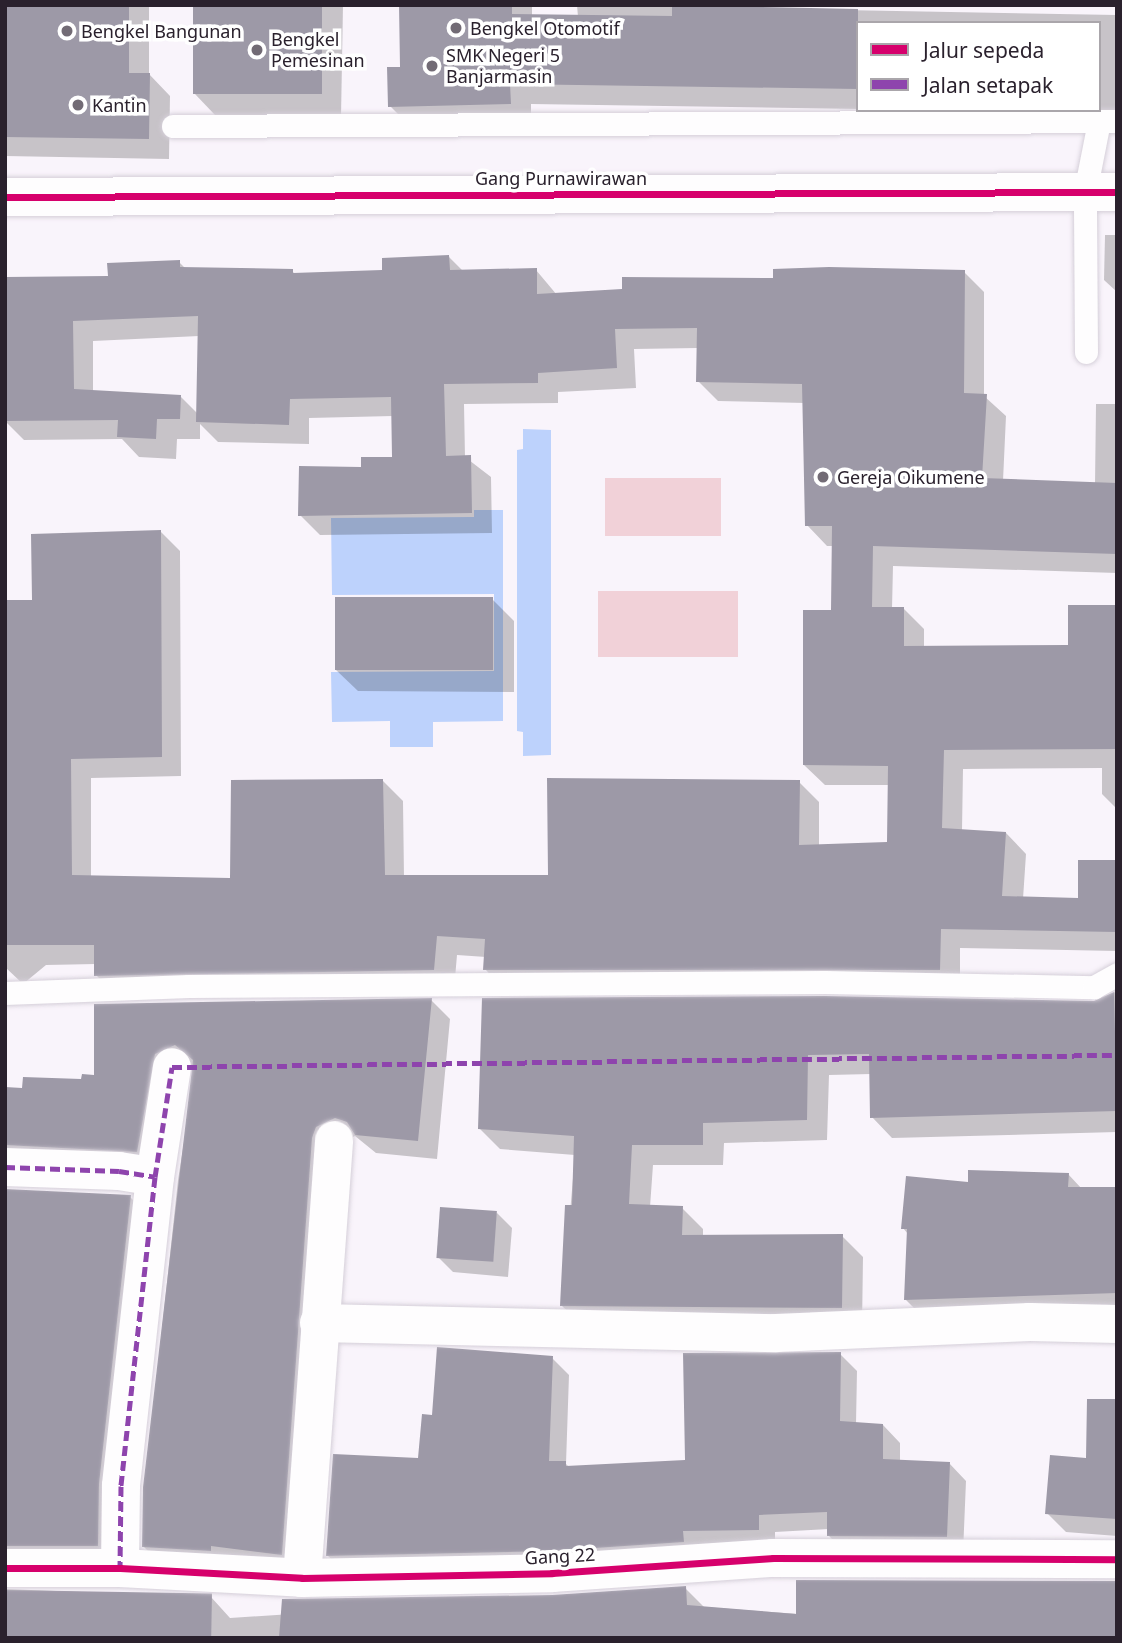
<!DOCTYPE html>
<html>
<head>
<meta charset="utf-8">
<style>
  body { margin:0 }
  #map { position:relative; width:1122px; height:1643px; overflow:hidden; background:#f9f4fb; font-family:"Noto Sans",sans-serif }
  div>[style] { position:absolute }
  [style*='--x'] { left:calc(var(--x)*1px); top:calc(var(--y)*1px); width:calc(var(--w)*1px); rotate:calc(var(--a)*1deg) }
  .green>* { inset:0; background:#f1d1d8; transform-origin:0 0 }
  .water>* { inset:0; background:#bdd2fc }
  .shadow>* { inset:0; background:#0003 }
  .building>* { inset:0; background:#9d99a7; transform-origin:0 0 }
  .roads { filter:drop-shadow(0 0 2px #d5cfd9) drop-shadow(0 0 2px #d5cfd9) }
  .service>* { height:23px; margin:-11.5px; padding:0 11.5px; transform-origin:11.5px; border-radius:11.5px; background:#fefdfe }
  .minor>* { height:38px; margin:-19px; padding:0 19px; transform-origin:19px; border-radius:19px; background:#fefdfe }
  .quiet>* { height:5px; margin-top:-2.5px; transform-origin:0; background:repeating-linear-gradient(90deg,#8e44ad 0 10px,transparent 0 15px) }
  .cycleway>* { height:7px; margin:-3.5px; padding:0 3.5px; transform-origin:3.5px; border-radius:3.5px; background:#d6006c }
  .dots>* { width:19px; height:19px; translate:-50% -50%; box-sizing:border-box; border:4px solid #fff; border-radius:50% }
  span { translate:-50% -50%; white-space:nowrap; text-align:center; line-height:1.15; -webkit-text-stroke:7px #fff; paint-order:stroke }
  .poi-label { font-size:18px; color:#2a212d }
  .left { translate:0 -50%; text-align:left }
  .street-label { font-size:18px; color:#2a212d }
  .frame { position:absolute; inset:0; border:7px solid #2a212d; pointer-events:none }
  .legend { position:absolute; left:856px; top:21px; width:245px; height:91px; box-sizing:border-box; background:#fff; border:2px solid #aaa6ab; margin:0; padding:9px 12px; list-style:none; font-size:21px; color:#2a212d }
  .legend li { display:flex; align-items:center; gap:14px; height:35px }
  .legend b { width:35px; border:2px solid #aaa6ab }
</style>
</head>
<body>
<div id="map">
  <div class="green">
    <i style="left:605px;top:478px;width:116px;height:58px"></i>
    <i style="left:598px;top:591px;width:140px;height:66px"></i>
  </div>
  <div class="water">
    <i style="clip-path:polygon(523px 429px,551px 430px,551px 755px,523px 756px,523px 732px,517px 731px,517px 450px,523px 449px)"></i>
    <i style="clip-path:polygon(474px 510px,503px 510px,503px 721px,433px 722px,433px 747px,390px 747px,390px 721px,332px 722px,331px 672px,494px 671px,494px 594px,332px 595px,331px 518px,474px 517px)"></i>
  </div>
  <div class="shadow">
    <i style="clip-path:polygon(5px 5px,149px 5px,149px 74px,170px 96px,169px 159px,5px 156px)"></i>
    <i style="clip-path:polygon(195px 5px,343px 5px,341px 117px,215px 115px,194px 93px)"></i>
    <i style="clip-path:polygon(401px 5px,532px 5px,532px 16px,578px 17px,577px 5px,1117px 15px,1117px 112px,974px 110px,1099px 110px,1099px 23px,858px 23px,858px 109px,531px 104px,531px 124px,411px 127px,390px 106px,401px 68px)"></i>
    <i style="clip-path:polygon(1105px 235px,1117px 235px,1117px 292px,1104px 280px)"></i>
    <i style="clip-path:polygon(evenodd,449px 257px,463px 271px,536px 270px,557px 295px,964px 272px,984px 292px,984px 396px,1006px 416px,1003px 481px,1095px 484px,1096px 404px,1117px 404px,1117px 573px,893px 566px,892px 609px,904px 609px,924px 629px,924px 648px,1070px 647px,1117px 607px,1117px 809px,1102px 794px,1102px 768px,963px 769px,962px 831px,1006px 833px,1026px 854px,1023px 899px,1080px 900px,1117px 862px,1117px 951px,960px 948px,960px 990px,505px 990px,485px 969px,486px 957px,457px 955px,454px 990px,116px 995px,96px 975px,96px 964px,46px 965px,23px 984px,5px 967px,5px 602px,34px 602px,160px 531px,180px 551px,181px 776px,91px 778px,91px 877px,231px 880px,383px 781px,403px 801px,404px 877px,549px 877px,799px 782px,819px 802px,819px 846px,889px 843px,890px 785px,825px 785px,804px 765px,832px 611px,834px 546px,827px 546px,807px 525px,805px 403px,718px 401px,698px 381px,698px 348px,634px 349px,636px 388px,558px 392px,558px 403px,464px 404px,465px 457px,491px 477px,492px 533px,320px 535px,300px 515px,363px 469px,394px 458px,393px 416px,309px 418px,309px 444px,218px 442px,200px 424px,200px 439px,177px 439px,176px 459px,139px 457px,122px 439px,24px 440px,5px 421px,5px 279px,110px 277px,179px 262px,186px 269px,292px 271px,296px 275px,384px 272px,449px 257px,199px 336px,198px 414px,180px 396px,93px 391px,93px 341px,199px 336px)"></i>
    <i style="clip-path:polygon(492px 599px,514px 621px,514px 692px,358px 691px,336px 670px)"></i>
    <i style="clip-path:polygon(1117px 991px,1117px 1132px,892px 1138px,872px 1117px,871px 1074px,829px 1075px,827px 1140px,724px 1143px,723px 1165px,653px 1165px,650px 1207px,682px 1208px,703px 1229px,703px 1236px,842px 1236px,863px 1257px,862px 1328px,583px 1326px,562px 1306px,575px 1155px,500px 1149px,479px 1128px,484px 1000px,1094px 1003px)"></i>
    <i style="clip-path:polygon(431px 1000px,450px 1019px,437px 1159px,376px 1153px,355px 1136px,335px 1146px,300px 1573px,163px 1566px,144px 1547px,145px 1487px,178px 1180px,195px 1070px,184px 1065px,155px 1170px,5px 1179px,5px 1088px,24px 1090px,96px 1076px,96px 1005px)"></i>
    <i style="clip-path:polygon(1068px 1174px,1082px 1189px,1117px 1188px,1117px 1312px,925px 1319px,906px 1300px,908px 1234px,903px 1228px,970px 1184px)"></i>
    <i style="clip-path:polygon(5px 1191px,130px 1197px,149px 1216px,117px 1565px,5px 1569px)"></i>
    <i style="clip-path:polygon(497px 1213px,512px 1228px,508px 1277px,453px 1272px,438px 1257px)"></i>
    <i style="clip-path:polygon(840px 1354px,857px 1371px,856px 1424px,883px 1425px,900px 1443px,900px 1461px,949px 1463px,966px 1481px,963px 1553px,846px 1553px,829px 1536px,829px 1529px,775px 1532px,775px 1547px,345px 1572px,327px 1555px,420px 1460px,434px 1417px,552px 1358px,569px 1375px,566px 1464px,570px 1468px,687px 1462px)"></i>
    <i style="clip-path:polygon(1117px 1401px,1117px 1536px,1066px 1532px,1047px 1513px,1088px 1460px)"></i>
    <i style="clip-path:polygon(685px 1588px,704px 1607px,1117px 1638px,5px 1638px,5px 1589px,211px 1597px,230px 1618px)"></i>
  </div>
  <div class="building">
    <i style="clip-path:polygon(5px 5px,129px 5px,129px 73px,150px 73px,149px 139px,5px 137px)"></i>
    <i style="left:193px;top:5px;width:129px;height:89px"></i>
    <i style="clip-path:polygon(399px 5px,512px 5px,512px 14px,672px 16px,672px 5px,858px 9px,858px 89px,510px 84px,511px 104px,388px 107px,387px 67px,400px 67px)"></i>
    <i style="clip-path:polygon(449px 255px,450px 270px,537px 268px,537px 294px,622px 289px,622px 277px,773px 278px,773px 269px,829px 267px,965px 270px,964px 393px,987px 394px,982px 478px,1117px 483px,1117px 554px,873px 546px,872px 607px,904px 607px,904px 646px,1068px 645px,1068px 605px,1117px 605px,1117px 749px,944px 750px,942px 828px,1006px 832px,1002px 896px,1078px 898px,1078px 860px,1117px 860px,1117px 932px,941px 929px,940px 970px,483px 970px,485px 939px,437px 936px,434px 970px,94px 976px,94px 945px,5px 945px,5px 600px,32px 600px,31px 534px,161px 530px,162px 757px,71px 759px,72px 875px,230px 878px,231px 780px,383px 779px,385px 875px,548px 875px,547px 778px,800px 780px,799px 845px,887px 842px,888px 766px,803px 765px,803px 610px,831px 610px,832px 526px,805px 526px,802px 384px,696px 382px,697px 328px,615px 329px,617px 368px,538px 373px,538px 383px,444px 384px,446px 456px,471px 455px,472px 513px,298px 516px,299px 466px,361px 467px,361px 457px,392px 457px,391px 397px,290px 399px,289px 425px,196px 422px,198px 316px,73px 321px,74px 389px,181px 395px,180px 419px,157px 419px,156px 439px,117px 437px,118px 420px,5px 421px,5px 277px,108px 276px,107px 263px,180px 260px,180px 267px,293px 269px,293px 273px,382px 270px,382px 258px)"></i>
    <i style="left:335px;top:597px;width:158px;height:73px"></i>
    <i style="clip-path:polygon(1114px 992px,1117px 1111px,870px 1118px,869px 1054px,808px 1055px,807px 1120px,703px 1123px,703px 1145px,632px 1145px,629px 1204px,683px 1206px,682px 1235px,843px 1234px,842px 1308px,560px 1306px,565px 1205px,572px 1205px,574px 1136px,478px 1129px,482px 998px,825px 996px,1094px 1001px)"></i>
    <i style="clip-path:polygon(432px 998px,418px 1141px,355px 1135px,347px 1122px,335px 1118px,316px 1127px,312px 1138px,282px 1555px,211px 1546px,211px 1551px,142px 1547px,143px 1487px,193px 1060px,175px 1045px,155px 1054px,137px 1152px,5px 1145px,5px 1087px,22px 1088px,23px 1077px,81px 1079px,82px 1074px,94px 1075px,94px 1004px)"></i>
    <i style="clip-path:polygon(968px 1170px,1069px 1173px,1068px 1187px,1117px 1187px,1117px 1293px,904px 1300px,907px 1229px,901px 1229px,906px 1176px,968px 1182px)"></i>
    <i style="clip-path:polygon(5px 1189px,131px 1195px,99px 1484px,98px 1546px,5px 1546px)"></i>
    <i style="left:440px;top:1207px;width:57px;height:51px;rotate:4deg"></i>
    <i style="clip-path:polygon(437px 1347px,553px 1356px,549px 1461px,566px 1461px,566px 1466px,685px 1460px,683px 1353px,841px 1352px,840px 1421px,883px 1424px,883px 1459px,950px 1462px,947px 1537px,827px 1536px,827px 1512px,759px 1515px,759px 1530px,683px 1531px,684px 1542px,551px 1551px,326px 1556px,333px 1454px,418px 1458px,422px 1414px,432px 1415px)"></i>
    <i style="clip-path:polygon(1087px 1399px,1117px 1399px,1117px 1519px,1045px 1514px,1050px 1455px,1086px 1458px)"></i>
    <i style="clip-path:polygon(796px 1580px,1117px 1581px,1117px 1638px,279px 1638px,282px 1599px,552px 1595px,686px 1586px,687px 1605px,796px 1614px)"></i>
    <i style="left:5px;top:1590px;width:207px;height:48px;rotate:1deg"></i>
  </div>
  <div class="roads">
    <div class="service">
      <i style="--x:173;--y:126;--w:944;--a:-0.3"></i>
      <i style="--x:1086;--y:352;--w:160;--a:-90.4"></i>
      <i style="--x:1085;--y:192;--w:72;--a:-78.8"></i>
      <i style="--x:5;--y:993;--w:184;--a:-2.2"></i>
      <i style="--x:189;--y:986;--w:636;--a:-0.36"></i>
      <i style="--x:825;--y:982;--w:269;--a:1.1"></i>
      <i style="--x:1094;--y:987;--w:26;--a:-29"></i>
    </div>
    <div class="minor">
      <i style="--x:5;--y:197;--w:1112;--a:-0.26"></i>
      <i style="--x:5;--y:1167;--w:114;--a:2"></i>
      <i style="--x:119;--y:1171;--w:36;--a:9"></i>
      <i style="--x:155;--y:1177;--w:311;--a:96.3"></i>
      <i style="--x:121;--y:1486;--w:82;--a:90.7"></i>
      <i style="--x:155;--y:1177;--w:111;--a:-81.2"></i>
      <i style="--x:319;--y:1323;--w:457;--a:1.3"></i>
      <i style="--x:776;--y:1333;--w:254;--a:-2.5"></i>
      <i style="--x:1030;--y:1322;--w:87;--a:1.3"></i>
      <i style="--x:5;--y:1568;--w:115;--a:0"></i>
      <i style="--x:120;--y:1568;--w:182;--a:3.1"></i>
      <i style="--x:302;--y:1578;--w:250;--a:-1.1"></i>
      <i style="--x:552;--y:1573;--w:222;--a:-3.9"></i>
      <i style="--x:773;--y:1558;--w:344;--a:0.2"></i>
      <i style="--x:302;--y:1578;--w:439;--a:-85.8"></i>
    </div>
  </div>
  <div class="quiet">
    <i style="--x:5;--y:1167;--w:114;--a:2"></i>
    <i style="--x:119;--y:1171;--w:36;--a:9"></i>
    <i style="--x:155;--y:1177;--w:311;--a:96.3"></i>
    <i style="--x:121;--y:1486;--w:82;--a:90.7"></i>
    <i style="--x:155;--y:1177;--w:111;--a:-81.2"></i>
    <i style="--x:172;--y:1067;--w:945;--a:-0.73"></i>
  </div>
  <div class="cycleway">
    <i style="--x:5;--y:197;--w:1112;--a:-0.26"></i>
    <i style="--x:5;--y:1568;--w:115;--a:0"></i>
    <i style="--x:120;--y:1568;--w:182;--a:3.1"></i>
    <i style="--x:302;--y:1578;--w:250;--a:-1.1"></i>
    <i style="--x:552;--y:1573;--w:222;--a:-3.9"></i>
    <i style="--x:773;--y:1558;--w:344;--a:0.2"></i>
  </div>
  <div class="dots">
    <i style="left:456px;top:28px;background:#726b75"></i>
    <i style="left:67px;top:31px;background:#726b75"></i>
    <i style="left:257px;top:50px;background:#726b75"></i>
    <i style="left:432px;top:66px;background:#726b75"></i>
    <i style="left:78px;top:105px;background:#726b75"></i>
    <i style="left:823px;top:477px;background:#726b75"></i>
  </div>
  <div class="poi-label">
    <span class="left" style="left:470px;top:28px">Bengkel Otomotif</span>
    <span class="left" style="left:81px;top:31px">Bengkel Bangunan</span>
    <span class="left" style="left:271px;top:50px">Bengkel<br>Pemesinan</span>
    <span class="left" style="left:446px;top:66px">SMK Negeri 5<br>Banjarmasin</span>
    <span class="left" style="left:92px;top:105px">Kantin</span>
    <span class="left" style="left:837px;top:477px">Gereja Oikumene</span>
  </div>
  <div class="street-label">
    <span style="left:561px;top:178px">Gang Purnawirawan</span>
    <span style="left:560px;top:1556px;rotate:-3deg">Gang 22</span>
  </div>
  <div class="frame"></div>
  <ul class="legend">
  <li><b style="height:9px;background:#d6006c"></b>Jalur sepeda</li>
  <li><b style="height:9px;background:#8e44ad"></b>Jalan setapak</li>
  </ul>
</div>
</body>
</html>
